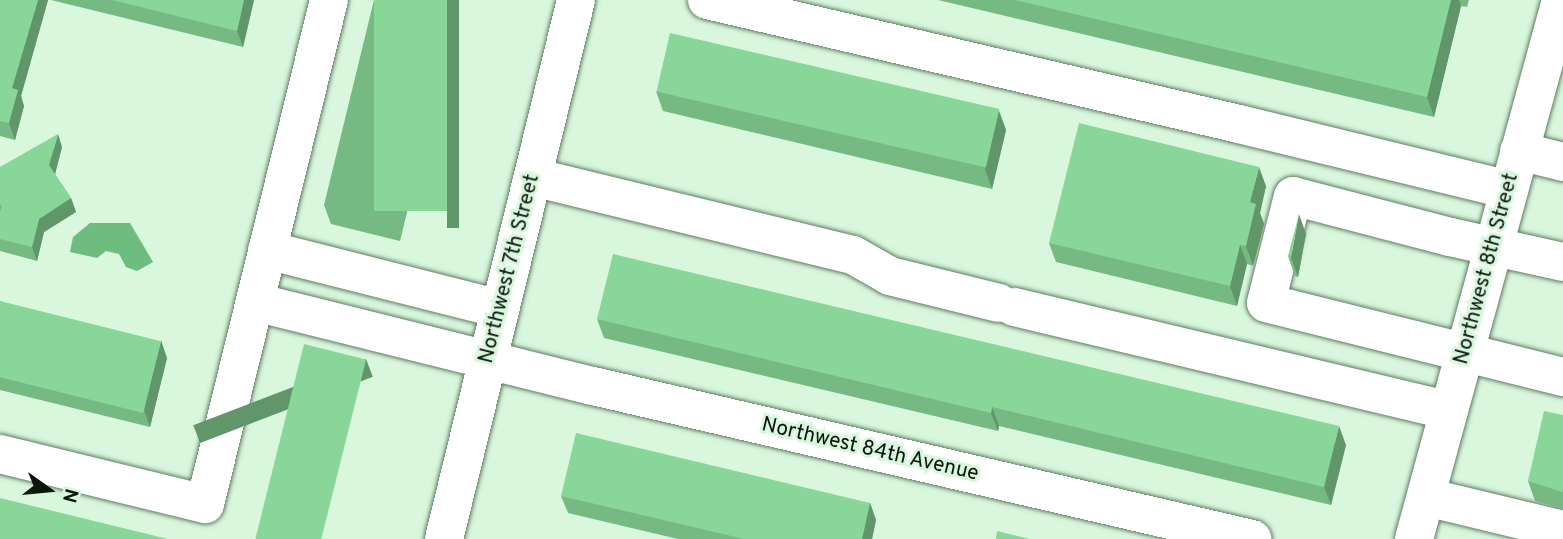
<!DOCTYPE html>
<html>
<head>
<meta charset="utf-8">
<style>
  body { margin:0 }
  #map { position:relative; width:1563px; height:539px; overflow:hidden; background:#d8f7dd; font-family:Overpass,sans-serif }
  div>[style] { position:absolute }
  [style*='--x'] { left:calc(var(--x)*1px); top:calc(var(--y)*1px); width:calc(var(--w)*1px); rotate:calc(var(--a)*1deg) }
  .water>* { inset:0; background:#6fbc7f }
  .roads { filter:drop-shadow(0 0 2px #607c65) drop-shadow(0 0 2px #607c65) }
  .minor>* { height:38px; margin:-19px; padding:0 19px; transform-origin:19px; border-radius:19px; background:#fff }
  .wall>* { inset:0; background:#76b983 }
  .shaded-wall>* { inset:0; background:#60966a; transform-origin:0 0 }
  .building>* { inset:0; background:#89d798; transform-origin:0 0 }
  span { translate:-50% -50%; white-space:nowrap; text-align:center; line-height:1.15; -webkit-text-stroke:6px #d8f7dd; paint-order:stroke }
  .street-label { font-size:21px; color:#0c160e }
  .north { position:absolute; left:14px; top:455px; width:70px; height:70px; -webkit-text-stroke:5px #d8f7dd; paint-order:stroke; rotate:105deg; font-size:19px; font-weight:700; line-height:28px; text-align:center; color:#0c160e }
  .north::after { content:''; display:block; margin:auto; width:24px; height:32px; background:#0c160e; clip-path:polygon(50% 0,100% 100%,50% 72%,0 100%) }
</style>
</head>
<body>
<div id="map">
  <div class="water">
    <i style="clip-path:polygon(90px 223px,130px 223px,153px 262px,137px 271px,126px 267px,119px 254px,106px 251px,97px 258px,70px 252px,73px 237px)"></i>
  </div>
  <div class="roads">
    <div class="minor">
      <i style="--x:707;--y:0;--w:546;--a:13.12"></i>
      <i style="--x:1239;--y:124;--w:278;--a:13.7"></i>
      <i style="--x:1519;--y:151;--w:45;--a:14"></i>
      <i style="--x:533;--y:177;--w:329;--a:13.7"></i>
      <i style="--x:853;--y:255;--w:43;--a:29.6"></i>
      <i style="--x:890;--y:276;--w:112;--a:13.9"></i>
      <i style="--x:267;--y:250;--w:240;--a:14.2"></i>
      <i style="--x:1563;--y:262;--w:116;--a:-167.5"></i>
      <i style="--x:1450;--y:237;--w:162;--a:-165.4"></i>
      <i style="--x:1293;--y:196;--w:110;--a:104.2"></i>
      <i style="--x:1266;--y:303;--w:306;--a:14"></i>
      <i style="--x:255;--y:302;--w:348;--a:14"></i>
      <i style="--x:593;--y:386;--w:677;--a:13.07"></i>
      <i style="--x:1014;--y:307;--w:447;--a:13.4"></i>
      <i style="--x:0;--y:454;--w:211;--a:13.7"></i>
      <i style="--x:205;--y:504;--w:519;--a:-76.18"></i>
      <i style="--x:1426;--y:497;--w:141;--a:13.5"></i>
      <i style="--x:444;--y:539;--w:555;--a:-76.24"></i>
      <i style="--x:1414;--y:539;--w:559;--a:-74.74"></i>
    </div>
  </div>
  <div class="wall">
    <i style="clip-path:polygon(0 0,48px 0,21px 96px,24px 106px,15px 140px,0 136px)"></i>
    <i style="clip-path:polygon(51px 0,254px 0,243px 47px)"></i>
    <i style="clip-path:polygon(374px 0,459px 0,400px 241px,331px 224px,324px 205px)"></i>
    <i style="clip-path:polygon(938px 0,1469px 0,1467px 7px,1461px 6px,1434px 117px)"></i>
    <i style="clip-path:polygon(656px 91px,999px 111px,1006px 130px,992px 189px,663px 111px)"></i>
    <i style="clip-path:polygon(62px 147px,55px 174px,71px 198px,76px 212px,44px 232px,37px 261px,0 251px,0 167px)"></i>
    <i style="clip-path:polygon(1266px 186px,1260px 213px,1264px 224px,1253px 266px,1247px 264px,1237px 306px,1056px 262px,1049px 243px)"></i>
    <i style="clip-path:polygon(1306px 234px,1298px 277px,1295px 276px,1288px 256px)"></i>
    <i style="clip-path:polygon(0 301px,167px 358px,150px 427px,0 390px)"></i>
    <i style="clip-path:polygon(597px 319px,1346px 445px,1331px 505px,999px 426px,998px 431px,604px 338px)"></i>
    <i style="clip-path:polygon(1563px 415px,1563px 509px,1535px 501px,1528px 481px)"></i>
    <i style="clip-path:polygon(561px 496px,870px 503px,876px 520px,872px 539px,678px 539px,568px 513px)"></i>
  </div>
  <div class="shaded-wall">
    <i style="clip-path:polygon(38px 0,48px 0,21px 96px,24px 106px,15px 140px,9px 123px,12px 88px)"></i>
    <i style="clip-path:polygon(244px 0,254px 0,243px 47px,237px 31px)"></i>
    <i style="left:447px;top:0;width:12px;height:228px"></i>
    <i style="clip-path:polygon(1451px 0,1459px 0,1461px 6px,1434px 117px,1427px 97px)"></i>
    <i style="clip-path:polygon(999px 111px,1006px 130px,992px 189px,985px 169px)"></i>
    <i style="clip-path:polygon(58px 134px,62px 147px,54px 178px,49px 165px)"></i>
    <i style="clip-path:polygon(1259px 167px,1266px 186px,1260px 213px,1264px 224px,1253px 266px,1246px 246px,1250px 202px)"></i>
    <i style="clip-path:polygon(71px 198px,76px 212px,44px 232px,37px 261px,32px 247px,39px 219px)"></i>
    <i style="clip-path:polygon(1299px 214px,1306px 234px,1298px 277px,1291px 257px)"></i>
    <i style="clip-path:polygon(1240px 245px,1247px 264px,1237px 306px,1230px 286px)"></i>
    <i style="clip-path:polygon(161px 340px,167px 358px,150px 427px,144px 410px)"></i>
    <i style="left:366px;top:359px;width:19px;height:185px;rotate:69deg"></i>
    <i style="clip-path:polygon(992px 407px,999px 426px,998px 431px,991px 413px)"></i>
    <i style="clip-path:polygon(1339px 426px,1346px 445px,1331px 505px,1324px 487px)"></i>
    <i style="clip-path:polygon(870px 503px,876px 520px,872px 539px,862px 539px)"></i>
  </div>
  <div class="building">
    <i style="clip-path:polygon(0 0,38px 0,12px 88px,18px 90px,9px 123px,0 121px)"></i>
    <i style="clip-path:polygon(112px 0,244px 0,237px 31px)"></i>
    <i style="left:374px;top:0;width:73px;height:211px"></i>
    <i style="clip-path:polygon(1015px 0,1451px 0,1427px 97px)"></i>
    <i style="left:670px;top:33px;width:338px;height:60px;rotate:13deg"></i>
    <i style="clip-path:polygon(1079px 123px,1259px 167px,1250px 202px,1256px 204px,1246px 246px,1240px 245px,1230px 286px,1049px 243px)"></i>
    <i style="clip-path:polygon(58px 134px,49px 165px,71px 198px,39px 219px,32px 247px,0 239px,0 212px,2px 206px,0 204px,0 167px)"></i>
    <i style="clip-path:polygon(1299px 214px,1291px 257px,1288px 256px)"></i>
    <i style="clip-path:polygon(613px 254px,1339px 426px,1324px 487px,992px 407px,991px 413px,597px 319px)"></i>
    <i style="left:0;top:301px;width:166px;height:74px;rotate:14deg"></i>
    <i style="left:304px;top:344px;width:64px;height:201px;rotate:14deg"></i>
    <i style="clip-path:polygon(1544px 411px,1563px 415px,1563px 492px,1528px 481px)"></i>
    <i style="clip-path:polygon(576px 433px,870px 503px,862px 539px,744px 539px,561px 496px)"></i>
    <i style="clip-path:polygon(0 498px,168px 539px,0 539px)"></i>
    <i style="clip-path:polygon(997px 531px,1030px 539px,996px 539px)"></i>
  </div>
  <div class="street-label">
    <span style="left:510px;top:269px;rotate:-76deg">Northwest 7th Street</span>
    <span style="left:1487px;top:269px;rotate:-75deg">Northwest 8th Street</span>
    <span style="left:870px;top:450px;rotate:13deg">Northwest 84th Avenue</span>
  </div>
  <div class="north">N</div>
</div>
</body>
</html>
